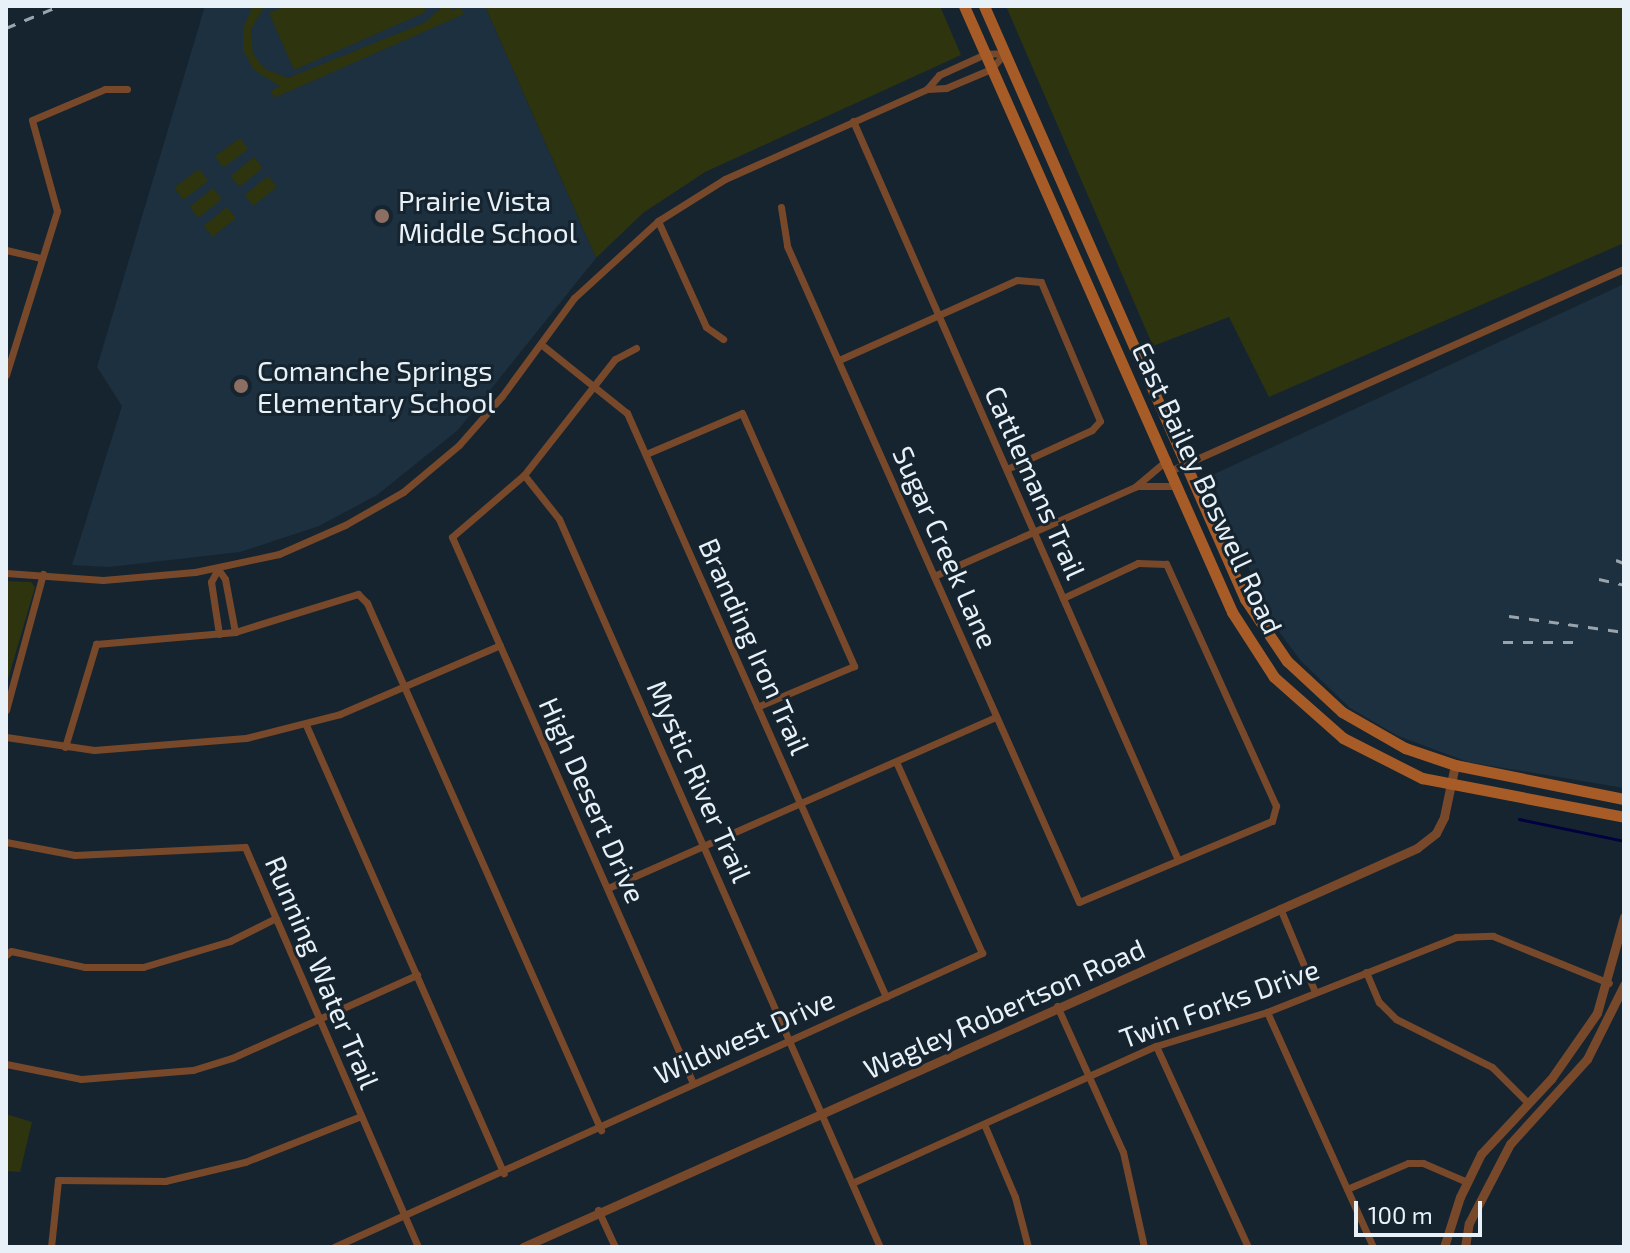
<!DOCTYPE html>
<html>
<head>
<meta charset="utf-8">
<style>
  body { margin:0 }
  #map { position:relative; width:1630px; height:1253px; overflow:hidden; background:#16242f; font-family:"Exo 2",sans-serif }
  div>[style] { position:absolute }
  [style*='--x'] { left:calc(var(--x)*1px); top:calc(var(--y)*1px); width:calc(var(--w)*1px); rotate:calc(var(--a)*1deg) }
  .built>* { inset:0; background:#1c303f }
  .green>* { inset:0; background:#2d340e; transform-origin:0 0 }
  .stream>* { height:3px; margin:-1.5px; padding:0 1.5px; transform-origin:1.5px; border-radius:1.5px; background:#01013f }
  .minor>* { height:7px; margin:-3.5px; padding:0 3.5px; transform-origin:3.5px; border-radius:3.5px; background:#78482a }
  .tertiary>* { height:9px; margin:-4.5px; padding:0 4.5px; transform-origin:4.5px; border-radius:4.5px; background:#78482a }
  .secondary>* { height:11px; margin:-5.5px; padding:0 5.5px; transform-origin:5.5px; border-radius:5.5px; background:#a75c27 }
  .rail>* { height:3px; margin-top:-1.5px; transform-origin:0; background:repeating-linear-gradient(90deg,#99a4ad 0 10px,transparent 0 20px) }
  .dots>* { width:22px; height:22px; translate:-50% -50%; box-sizing:border-box; border:4px solid #16242f; border-radius:50% }
  span { translate:-50% -50%; white-space:nowrap; text-align:center; line-height:1.15; -webkit-text-stroke:6px #16242f; paint-order:stroke }
  .poi-label { font-size:28px; color:#e8f1f8 }
  .left { translate:0 -50%; text-align:left }
  .street-label { font-size:28px; color:#e8f1f8 }
  .frame { position:absolute; inset:0; border:8px solid #e8f1f8; pointer-events:none }
  .scale { position:absolute; left:1354px; top:1201px; width:128px; height:36px; box-sizing:border-box; border:4px solid #e8f1f8; border-top:0; padding-left:10px; font-size:24px; line-height:28px; white-space:nowrap; color:#e8f1f8; -webkit-text-stroke:6px #16242f; paint-order:stroke }
</style>
</head>
<body>
<div id="map">
  <div class="built">
    <i style="clip-path:polygon(205px 6px,485px 6px,596px 258px,458px 430px,377px 495px,319px 526px,240px 552px,109px 567px,72px 565px,122px 406px,97px 367px)"></i>
    <i style="clip-path:polygon(1624px 284px,1624px 788px,1468px 762px,1398px 736px,1350px 708px,1301px 661px,1271px 621px,1210px 476px)"></i>
  </div>
  <div class="green">
    <i style="clip-path:polygon(253px 6px,265px 6px,251px 29px,253px 54px,265px 69px,288px 78px,424px 23px,443px 6px,452px 6px,451px 11px,460px 7px,464px 14px,274px 98px,271px 91px,280px 86px,254px 70px,243px 50px,243px 28px)"></i>
    <i style="clip-path:polygon(285px 6px,423px 6px,426px 12px,294px 70px,269px 13px)"></i>
    <i style="clip-path:polygon(485px 6px,940px 6px,961px 55px,705px 172px,643px 213px,596px 258px)"></i>
    <i style="clip-path:polygon(1006px 6px,1624px 6px,1624px 243px,1269px 397px,1229px 317px,1153px 346px)"></i>
    <i style="left:240px;top:138px;width:14px;height:31px;rotate:54deg"></i>
    <i style="left:254px;top:157px;width:14px;height:30px;rotate:51deg"></i>
    <i style="left:199px;top:169px;width:15px;height:31px;rotate:53deg"></i>
    <i style="left:268px;top:176px;width:14px;height:30px;rotate:51deg"></i>
    <i style="left:213px;top:188px;width:14px;height:30px;rotate:51deg"></i>
    <i style="left:227px;top:207px;width:14px;height:30px;rotate:51deg"></i>
    <i style="clip-path:polygon(6px 581px,31px 582px,35px 587px,6px 686px)"></i>
    <i style="clip-path:polygon(6px 1114px,32px 1122px,20px 1172px,6px 1171px)"></i>
  </div>
  <div class="stream">
    <i style="--x:1623;--y:300;--w:2;--a:-63"></i>
    <i style="--x:1519;--y:819;--w:107;--a:11.8"></i>
  </div>
  <div class="minor">
    <i style="--x:927;--y:89;--w:18;--a:-49"></i>
    <i style="--x:939;--y:75;--w:51;--a:-24.5"></i>
    <i style="--x:985;--y:54;--w:20;--a:-3"></i>
    <i style="--x:853;--y:121;--w:807;--a:66.26"></i>
    <i style="--x:781;--y:207;--w:39;--a:81"></i>
    <i style="--x:787;--y:246;--w:718;--a:66.01"></i>
    <i style="--x:1079;--y:902;--w:209;--a:-22.8"></i>
    <i style="--x:1272;--y:821;--w:16;--a:-75"></i>
    <i style="--x:1276;--y:806;--w:266;--a:-114.4"></i>
    <i style="--x:1166;--y:564;--w:28;--a:-178"></i>
    <i style="--x:1138;--y:563;--w:83;--a:155"></i>
    <i style="--x:658;--y:221;--w:116;--a:65.6"></i>
    <i style="--x:706;--y:327;--w:21;--a:35"></i>
    <i style="--x:6;--y:250;--w:36;--a:13"></i>
    <i style="--x:542;--y:345;--w:109;--a:38.7"></i>
    <i style="--x:627;--y:413;--w:639;--a:66.08"></i>
    <i style="--x:636;--y:348;--w:24;--a:152"></i>
    <i style="--x:615;--y:359;--w:147;--a:128.1"></i>
    <i style="--x:524;--y:475;--w:95;--a:139.3"></i>
    <i style="--x:452;--y:537;--w:595;--a:66.19"></i>
    <i style="--x:839;--y:360;--w:195;--a:-24.2"></i>
    <i style="--x:1017;--y:280;--w:24;--a:5"></i>
    <i style="--x:1041;--y:282;--w:151;--a:67"></i>
    <i style="--x:1100;--y:421;--w:12;--a:132"></i>
    <i style="--x:1092;--y:430;--w:94;--a:155.4"></i>
    <i style="--x:6;--y:375;--w:172;--a:-72.7"></i>
    <i style="--x:57;--y:211;--w:94;--a:-105.4"></i>
    <i style="--x:32;--y:120;--w:79;--a:-23"></i>
    <i style="--x:105;--y:89;--w:22;--a:0"></i>
    <i style="--x:646;--y:454;--w:104;--a:-23.1"></i>
    <i style="--x:742;--y:413;--w:277;--a:66.1"></i>
    <i style="--x:854;--y:666;--w:105;--a:157.1"></i>
    <i style="--x:1172;--y:470;--w:495;--a:-24"></i>
    <i style="--x:524;--y:475;--w:56;--a:51.5"></i>
    <i style="--x:559;--y:519;--w:796;--a:66.21"></i>
    <i style="--x:1137;--y:486;--w:39;--a:0"></i>
    <i style="--x:6;--y:573;--w:97;--a:4.1"></i>
    <i style="--x:103;--y:580;--w:92;--a:-5"></i>
    <i style="--x:195;--y:572;--w:86;--a:-12.1"></i>
    <i style="--x:279;--y:554;--w:72;--a:-23.7"></i>
    <i style="--x:345;--y:525;--w:67;--a:-29.6"></i>
    <i style="--x:403;--y:492;--w:73;--a:-40"></i>
    <i style="--x:459;--y:445;--w:65;--a:-48.7"></i>
    <i style="--x:502;--y:396;--w:122;--a:-53.7"></i>
    <i style="--x:574;--y:298;--w:114;--a:-42.5"></i>
    <i style="--x:658;--y:221;--w:79;--a:-32.1"></i>
    <i style="--x:725;--y:179;--w:221;--a:-24"></i>
    <i style="--x:927;--y:89;--w:19;--a:-3"></i>
    <i style="--x:946;--y:88;--w:49;--a:-22.9"></i>
    <i style="--x:991;--y:69;--w:21;--a:-49"></i>
    <i style="--x:934;--y:576;--w:220;--a:-23.9"></i>
    <i style="--x:1135;--y:487;--w:42;--a:-40.2"></i>
    <i style="--x:219;--y:634;--w:53;--a:-98.7"></i>
    <i style="--x:211;--y:582;--w:15;--a:-62"></i>
    <i style="--x:218;--y:569;--w:12;--a:55"></i>
    <i style="--x:225;--y:579;--w:54;--a:79.3"></i>
    <i style="--x:6;--y:710;--w:141;--a:-74.8"></i>
    <i style="--x:306;--y:725;--w:490;--a:66.2"></i>
    <i style="--x:6;--y:737;--w:89;--a:8.4"></i>
    <i style="--x:94;--y:750;--w:152;--a:-4.5"></i>
    <i style="--x:246;--y:738;--w:97;--a:-14.3"></i>
    <i style="--x:340;--y:714;--w:174;--a:-23.3"></i>
    <i style="--x:65;--y:747;--w:108;--a:-73.2"></i>
    <i style="--x:96;--y:644;--w:140;--a:-4.9"></i>
    <i style="--x:235;--y:632;--w:129;--a:-17.2"></i>
    <i style="--x:358;--y:594;--w:13;--a:45"></i>
    <i style="--x:367;--y:603;--w:577;--a:66.06"></i>
    <i style="--x:6;--y:842;--w:70;--a:10.7"></i>
    <i style="--x:75;--y:855;--w:170;--a:-2.7"></i>
    <i style="--x:245;--y:847;--w:436;--a:66.6"></i>
    <i style="--x:608;--y:888;--w:424;--a:-23.8"></i>
    <i style="--x:1280;--y:908;--w:91;--a:67.4"></i>
    <i style="--x:6;--y:955;--w:6;--a:-39"></i>
    <i style="--x:11;--y:951;--w:76;--a:12.2"></i>
    <i style="--x:85;--y:967;--w:58;--a:0"></i>
    <i style="--x:143;--y:967;--w:91;--a:-16.6"></i>
    <i style="--x:230;--y:941;--w:51;--a:-26.6"></i>
    <i style="--x:1366;--y:972;--w:33;--a:67"></i>
    <i style="--x:1379;--y:1002;--w:24;--a:45"></i>
    <i style="--x:1396;--y:1019;--w:107;--a:26.6"></i>
    <i style="--x:1492;--y:1067;--w:49;--a:45"></i>
    <i style="--x:1057;--y:1006;--w:160;--a:65.7"></i>
    <i style="--x:1123;--y:1152;--w:97;--a:77.5"></i>
    <i style="--x:1267;--y:1012;--w:258;--a:65.7"></i>
    <i style="--x:1156;--y:1046;--w:221;--a:65.4"></i>
    <i style="--x:6;--y:1064;--w:76;--a:11.3"></i>
    <i style="--x:81;--y:1079;--w:112;--a:-4.6"></i>
    <i style="--x:193;--y:1070;--w:41;--a:-17.1"></i>
    <i style="--x:232;--y:1058;--w:203;--a:-24.2"></i>
    <i style="--x:984;--y:1124;--w:79;--a:67"></i>
    <i style="--x:1015;--y:1197;--w:52;--a:75.4"></i>
    <i style="--x:852;--y:1183;--w:333;--a:-24.3"></i>
    <i style="--x:1156;--y:1046;--w:116;--a:-17"></i>
    <i style="--x:1267;--y:1012;--w:203;--a:-21.6"></i>
    <i style="--x:1456;--y:937;--w:37;--a:-2"></i>
    <i style="--x:1493;--y:936;--w:125;--a:22.1"></i>
    <i style="--x:1347;--y:1189;--w:66;--a:-23.1"></i>
    <i style="--x:1408;--y:1163;--w:15;--a:0"></i>
    <i style="--x:1423;--y:1163;--w:48;--a:23.4"></i>
    <i style="--x:598;--y:1210;--w:41;--a:65.3"></i>
    <i style="--x:51;--y:1247;--w:67;--a:-84"></i>
    <i style="--x:58;--y:1180;--w:107;--a:0.5"></i>
    <i style="--x:165;--y:1181;--w:82;--a:-13.4"></i>
    <i style="--x:245;--y:1162;--w:125;--a:-21.6"></i>
    <i style="--x:334;--y:1247;--w:712;--a:-24.4"></i>
    <i style="--x:982;--y:953;--w:209;--a:-114.2"></i>
  </div>
  <div class="tertiary">
    <i style="--x:523;--y:1247;--w:979;--a:-24.05"></i>
    <i style="--x:1417;--y:848;--w:24;--a:-38"></i>
    <i style="--x:1436;--y:833;--w:18;--a:-63"></i>
    <i style="--x:1444;--y:817;--w:53;--a:-78.1"></i>
    <i style="--x:1444;--y:1247;--w:52;--a:-72.3"></i>
    <i style="--x:1460;--y:1197;--w:48;--a:-64"></i>
    <i style="--x:1481;--y:1154;--w:103;--a:-47"></i>
    <i style="--x:1551;--y:1079;--w:80;--a:-55.1"></i>
    <i style="--x:1597;--y:1013;--w:100;--a:-74.3"></i>
    <i style="--x:1465;--y:1247;--w:24;--a:-81"></i>
    <i style="--x:1469;--y:1223;--w:89;--a:-62.6"></i>
    <i style="--x:1510;--y:1144;--w:115;--a:-47.8"></i>
    <i style="--x:1587;--y:1059;--w:83;--a:-63.4"></i>
  </div>
  <div class="secondary">
    <i style="--x:964;--y:6;--w:663;--a:66.14"></i>
    <i style="--x:1232;--y:612;--w:77;--a:57.1"></i>
    <i style="--x:1274;--y:677;--w:92;--a:41.5"></i>
    <i style="--x:1343;--y:738;--w:89;--a:26.9"></i>
    <i style="--x:1422;--y:778;--w:206;--a:10.9"></i>
    <i style="--x:984;--y:6;--w:648;--a:66.24"></i>
    <i style="--x:1245;--y:599;--w:75;--a:55.9"></i>
    <i style="--x:1287;--y:661;--w:75;--a:42.8"></i>
    <i style="--x:1342;--y:712;--w:73;--a:29.7"></i>
    <i style="--x:1405;--y:748;--w:53;--a:18.8"></i>
    <i style="--x:1455;--y:765;--w:172;--a:11.4"></i>
  </div>
  <div class="rail">
    <i style="--x:6;--y:28;--w:57;--a:-22.5"></i>
    <i style="--x:1616;--y:560;--w:9;--a:21"></i>
    <i style="--x:1599;--y:579;--w:26;--a:13"></i>
    <i style="--x:1509;--y:616;--w:116;--a:7.9"></i>
    <i style="--x:1503;--y:642;--w:78;--a:0"></i>
  </div>
  <div class="dots">
    <i style="left:382px;top:216px;background:#8d6e63"></i>
    <i style="left:241px;top:386px;background:#8d6e63"></i>
  </div>
  <div class="poi-label">
    <span class="left" style="left:398px;top:216px">Prairie Vista<br>Middle School</span>
    <span class="left" style="left:257px;top:386px">Comanche Springs<br>Elementary School</span>
  </div>
  <div class="street-label">
    <span style="left:1036px;top:482px;rotate:66deg">Cattlemans Trail</span>
    <span style="left:1208px;top:488px;rotate:65deg">East Bailey Boswell Road</span>
    <span style="left:946px;top:547px;rotate:66deg">Sugar Creek Lane</span>
    <span style="left:755px;top:646px;rotate:66deg">Branding Iron Trail</span>
    <span style="left:700px;top:781px;rotate:66deg">Mystic River Trail</span>
    <span style="left:593px;top:800px;rotate:66deg">High Desert Drive</span>
    <span style="left:323px;top:972px;rotate:67deg">Running Water Trail</span>
    <span style="left:1219px;top:1003px;rotate:-20deg">Twin Forks Drive</span>
    <span style="left:1004px;top:1008px;rotate:-24deg">Wagley Robertson Road</span>
    <span style="left:744px;top:1036px;rotate:-24deg">Wildwest Drive</span>
  </div>
  <div class="frame"></div>
  <div class="scale">100 m</div>
</div>
</body>
</html>
